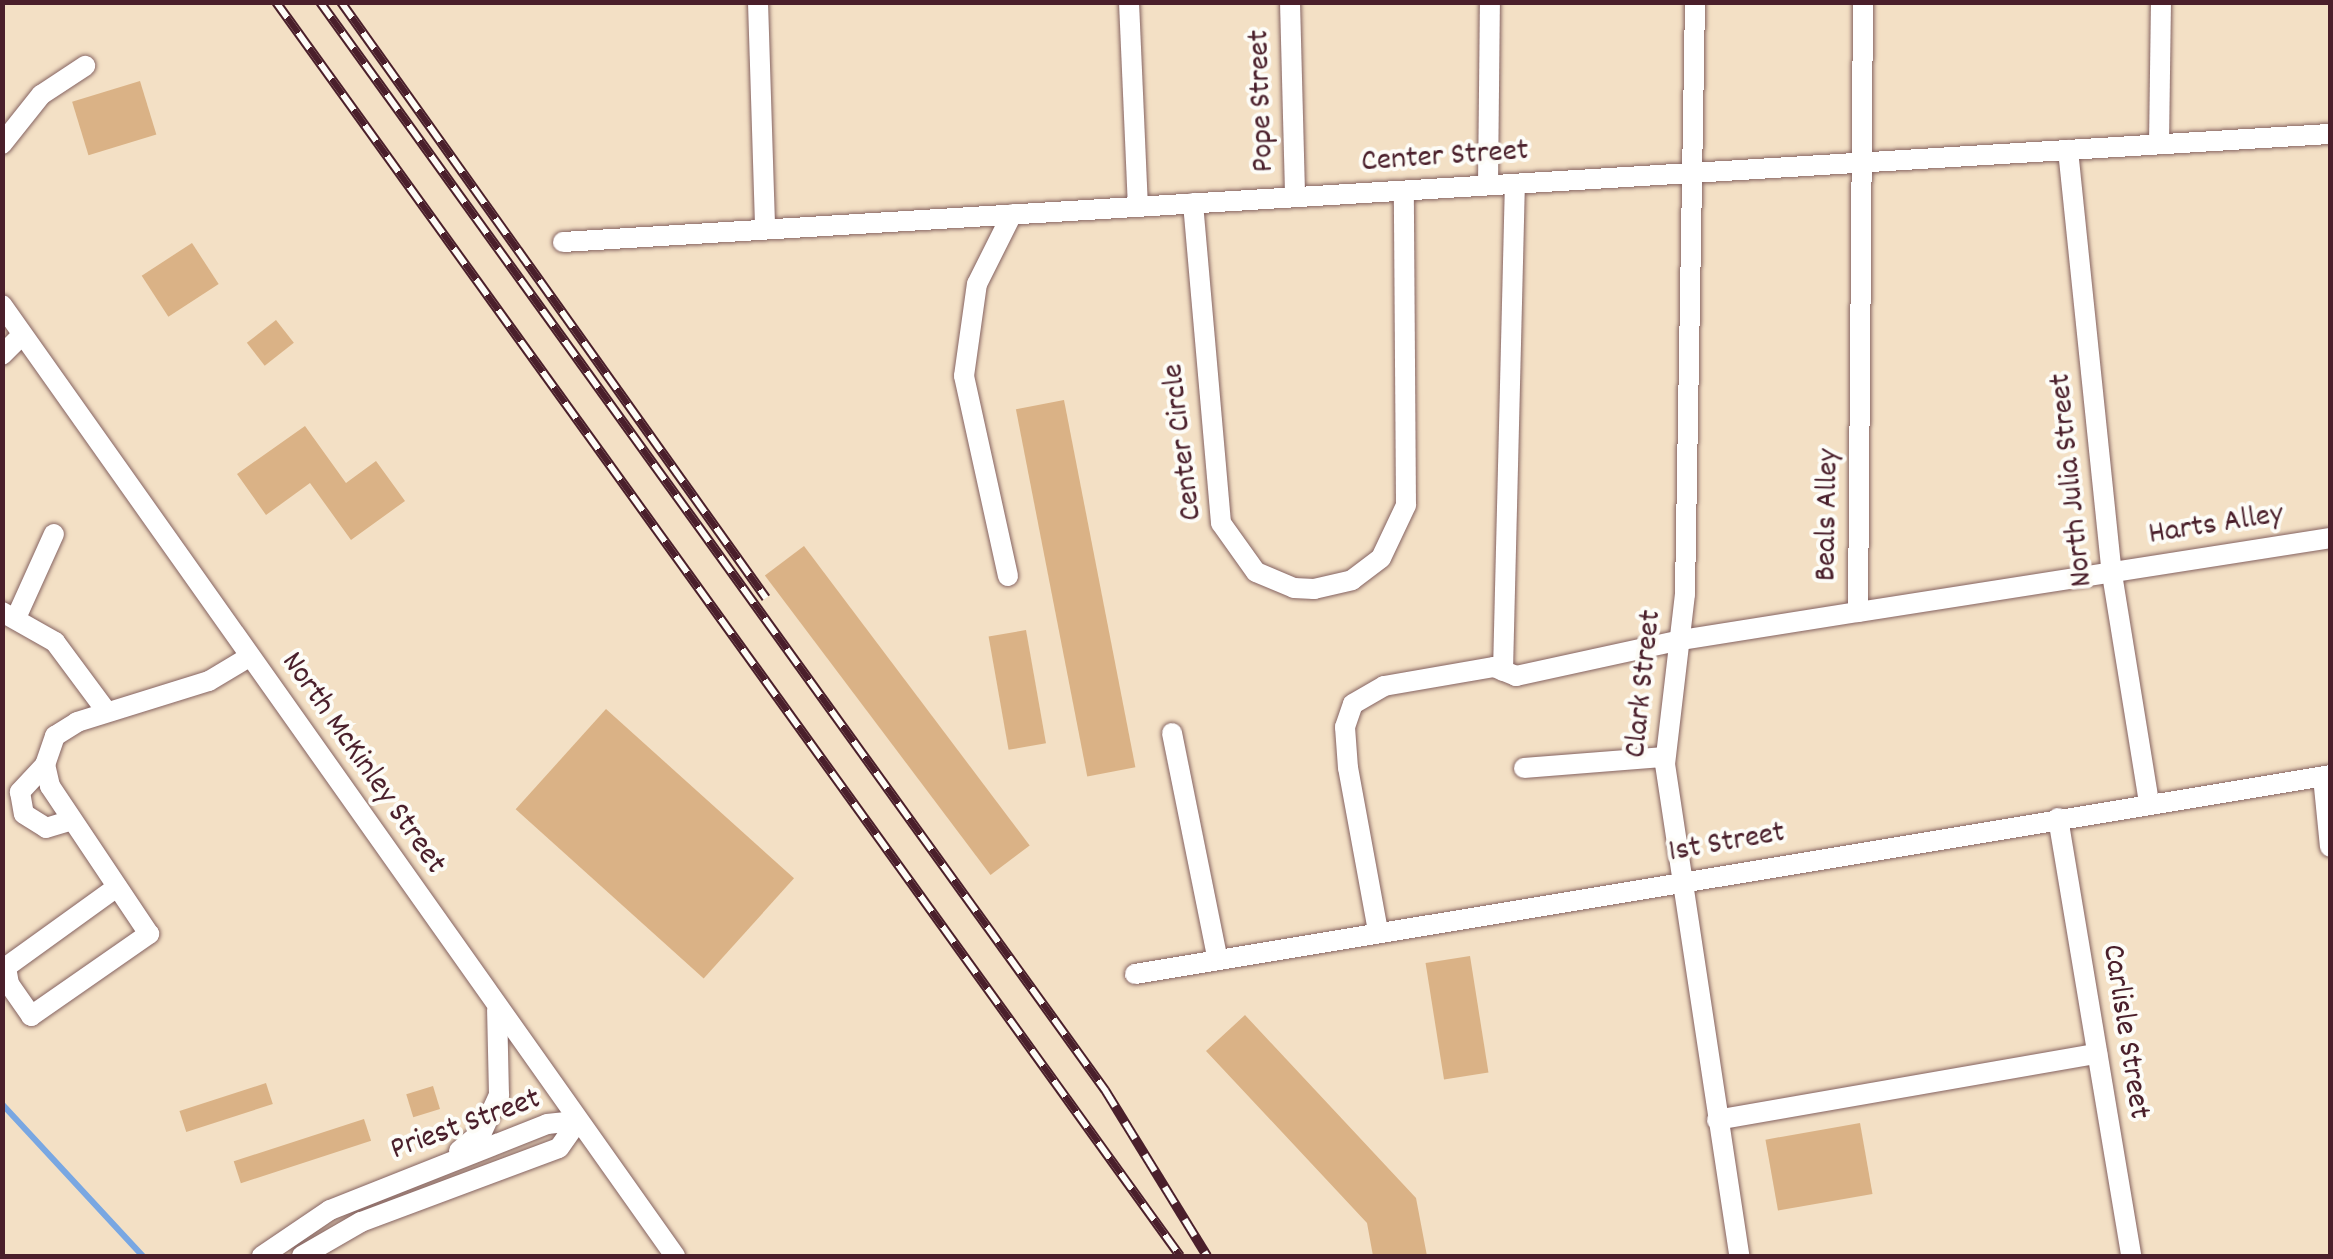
<!DOCTYPE html>
<html>
<head>
<meta charset="utf-8">
<style>
  body { margin:0 }
  #map { position:relative; width:2333px; height:1259px; overflow:hidden; background:#f3e0c5; font-family:Dekko,sans-serif }
  div>[style] { position:absolute }
  [style*='--x'] { left:calc(var(--x)*1px); top:calc(var(--y)*1px); width:calc(var(--w)*1px); rotate:calc(var(--a)*1deg) }
  .stream>* { height:6px; margin:-3px; padding:0 3px; transform-origin:3px; border-radius:3px; background:#79a7e2 }
  .building>* { inset:0; background:#dab286; transform-origin:0 0 }
  .roads { filter:drop-shadow(0 0 2px #856361) drop-shadow(0 0 2px #856361) }
  .minor>* { height:20px; margin:-10px; padding:0 10px; transform-origin:10px; border-radius:10px; background:#fff }
  .rail>* { height:10px; margin-top:-5px; transform-origin:0; background:repeating-linear-gradient(90deg,#fdfcf7 0 19px,#4a1f2b 0 38px); box-sizing:border-box; border-block:2px solid #4a1f2b }
  span { translate:-50% -50%; white-space:nowrap; text-align:center; line-height:1.15; -webkit-text-stroke:8px #fdfcf7; paint-order:stroke }
  .street-label { font-size:32px; color:#4a1f2b }
  .frame { position:absolute; inset:0; border:5px solid #4a1f2b; pointer-events:none }
</style>
</head>
<body>
<div id="map">
  <div class="stream">
    <i style="--x:2;--y:1104;--w:207;--a:47.2"></i>
  </div>
  <div class="building">
    <i style="left:140px;top:81px;width:56px;height:71px;rotate:73deg"></i>
    <i style="left:192px;top:243px;width:49px;height:60px;rotate:57deg"></i>
    <i style="left:276px;top:320px;width:29px;height:37px;rotate:52deg"></i>
    <i style="left:1064px;top:400px;width:374px;height:49px;rotate:79deg"></i>
    <i style="clip-path:polygon(305px 426px,346px 483px,376px 461px,405px 501px,351px 540px,310px 483px,266px 515px,237px 474px)"></i>
    <i style="left:804px;top:546px;width:375px;height:49px;rotate:53deg"></i>
    <i style="left:1026px;top:630px;width:115px;height:38px;rotate:80deg"></i>
    <i style="left:606px;top:709px;width:253px;height:135px;rotate:42deg"></i>
    <i style="left:1470px;top:956px;width:118px;height:45px;rotate:81deg"></i>
    <i style="clip-path:polygon(1245px 1015px,1416px 1198px,1427px 1256px,1373px 1256px,1367px 1223px,1206px 1051px)"></i>
    <i style="left:266px;top:1083px;width:22px;height:91px;rotate:72deg"></i>
    <i style="left:433px;top:1086px;width:24px;height:28px;rotate:73deg"></i>
    <i style="left:364px;top:1119px;width:23px;height:137px;rotate:72deg"></i>
    <i style="left:1860px;top:1123px;width:72px;height:96px;rotate:80deg"></i>
  </div>
  <div class="roads">
    <div class="minor">
      <i style="--x:758;--y:2;--w:227;--a:88.2"></i>
      <i style="--x:1129;--y:2;--w:205;--a:87.5"></i>
      <i style="--x:1290;--y:2;--w:195;--a:88.5"></i>
      <i style="--x:1695;--y:2;--w:592;--a:90.97"></i>
      <i style="--x:1685;--y:594;--w:171;--a:96.7"></i>
      <i style="--x:1665;--y:764;--w:498;--a:81.4"></i>
      <i style="--x:1863;--y:2;--w:610;--a:90.47"></i>
      <i style="--x:1858;--y:612;--w:478;--a:-8.9"></i>
      <i style="--x:2;--y:144;--w:63;--a:-51.5"></i>
      <i style="--x:41;--y:95;--w:53;--a:-33.4"></i>
      <i style="--x:2159;--y:144;--w:142;--a:-89.2"></i>
      <i style="--x:2068;--y:150;--w:426;--a:84.1"></i>
      <i style="--x:2112;--y:574;--w:232;--a:80.8"></i>
      <i style="--x:1488;--y:185;--w:183;--a:-89.4"></i>
      <i style="--x:1193;--y:203;--w:321;--a:85"></i>
      <i style="--x:1221;--y:523;--w:60;--a:54.5"></i>
      <i style="--x:1256;--y:572;--w:41;--a:22.8"></i>
      <i style="--x:1294;--y:588;--w:20;--a:3"></i>
      <i style="--x:1314;--y:589;--w:39;--a:-13"></i>
      <i style="--x:1352;--y:580;--w:36;--a:-37"></i>
      <i style="--x:1381;--y:558;--w:59;--a:-64.7"></i>
      <i style="--x:1406;--y:505;--w:314;--a:-90.4"></i>
      <i style="--x:563;--y:242;--w:1770;--a:-3.5"></i>
      <i style="--x:2;--y:305;--w:1165;--a:54.71"></i>
      <i style="--x:2;--y:355;--w:28;--a:-45"></i>
      <i style="--x:1008;--y:576;--w:205;--a:-102.4"></i>
      <i style="--x:964;--y:376;--w:93;--a:-82"></i>
      <i style="--x:977;--y:284;--w:78;--a:-63.4"></i>
      <i style="--x:2;--y:612;--w:61;--a:29.5"></i>
      <i style="--x:55;--y:642;--w:87;--a:53.4"></i>
      <i style="--x:16;--y:618;--w:92;--a:-65.7"></i>
      <i style="--x:1503;--y:671;--w:487;--a:-88.6"></i>
      <i style="--x:1172;--y:733;--w:228;--a:78.6"></i>
      <i style="--x:45;--y:765;--w:37;--a:133"></i>
      <i style="--x:20;--y:792;--w:22;--a:80"></i>
      <i style="--x:24;--y:814;--w:26;--a:32"></i>
      <i style="--x:46;--y:828;--w:27;--a:-17"></i>
      <i style="--x:1524;--y:768;--w:141;--a:-4.5"></i>
      <i style="--x:2323;--y:777;--w:70;--a:84.3"></i>
      <i style="--x:2058;--y:818;--w:444;--a:80.5"></i>
      <i style="--x:117;--y:887;--w:137;--a:144.2"></i>
      <i style="--x:6;--y:967;--w:17;--a:80"></i>
      <i style="--x:9;--y:984;--w:39;--a:55"></i>
      <i style="--x:31;--y:1016;--w:144;--a:-34.8"></i>
      <i style="--x:149;--y:934;--w:178;--a:-123.8"></i>
      <i style="--x:50;--y:786;--w:22;--a:-103"></i>
      <i style="--x:45;--y:765;--w:31;--a:-71"></i>
      <i style="--x:55;--y:736;--w:26;--a:-32"></i>
      <i style="--x:77;--y:722;--w:138;--a:-17.3"></i>
      <i style="--x:209;--y:681;--w:47;--a:-31"></i>
      <i style="--x:1378;--y:931;--w:166;--a:-100.4"></i>
      <i style="--x:1348;--y:768;--w:41;--a:-94.2"></i>
      <i style="--x:1345;--y:727;--w:24;--a:-71"></i>
      <i style="--x:1353;--y:704;--w:36;--a:-30"></i>
      <i style="--x:1384;--y:686;--w:112;--a:-9.8"></i>
      <i style="--x:1494;--y:667;--w:24;--a:22"></i>
      <i style="--x:1516;--y:676;--w:169;--a:-12.3"></i>
      <i style="--x:1681;--y:640;--w:179;--a:-9"></i>
      <i style="--x:1135;--y:974;--w:1211;--a:-9.45"></i>
      <i style="--x:1717;--y:1120;--w:386;--a:-9.9"></i>
      <i style="--x:459;--y:1151;--w:30;--a:-40"></i>
      <i style="--x:482;--y:1132;--w:41;--a:-65.3"></i>
      <i style="--x:499;--y:1095;--w:85;--a:-91.3"></i>
      <i style="--x:262;--y:1256;--w:82;--a:-34.1"></i>
      <i style="--x:330;--y:1210;--w:233;--a:-21.6"></i>
      <i style="--x:547;--y:1124;--w:31;--a:-6"></i>
      <i style="--x:302;--y:1256;--w:68;--a:-30"></i>
      <i style="--x:361;--y:1222;--w:211;--a:-20.5"></i>
      <i style="--x:559;--y:1148;--w:33;--a:-55"></i>
    </div>
  </div>
  <div class="rail">
    <i style="--x:276;--y:2;--w:1546;--a:54.21"></i>
    <i style="--x:320;--y:2;--w:1342;--a:54.19"></i>
    <i style="--x:1105;--y:1090;--w:195;--a:58.4"></i>
    <i style="--x:341;--y:2;--w:732;--a:54.51"></i>
  </div>
  <div class="street-label">
    <span style="left:1263px;top:101px;rotate:-92deg">Pope Street</span>
    <span style="left:1445px;top:158px;rotate:-4deg">Center Street</span>
    <span style="left:1184px;top:442px;rotate:-97deg">Center Circle</span>
    <span style="left:2073px;top:480px;rotate:-96deg">North Julia Street</span>
    <span style="left:1829px;top:515px;rotate:-89deg">Beals Alley</span>
    <span style="left:2216px;top:526px;rotate:-9deg">Harts Alley</span>
    <span style="left:1645px;top:684px;rotate:-84deg">Clark Street</span>
    <span style="left:362px;top:764px;rotate:55deg">North McKinley Street</span>
    <span style="left:1727px;top:844px;rotate:-10deg">1st Street</span>
    <span style="left:2124px;top:1032px;rotate:81deg">Carlisle Street</span>
    <span style="left:466px;top:1126px;rotate:-20deg">Priest Street</span>
  </div>
  <div class="frame"></div>
</div>
</body>
</html>
